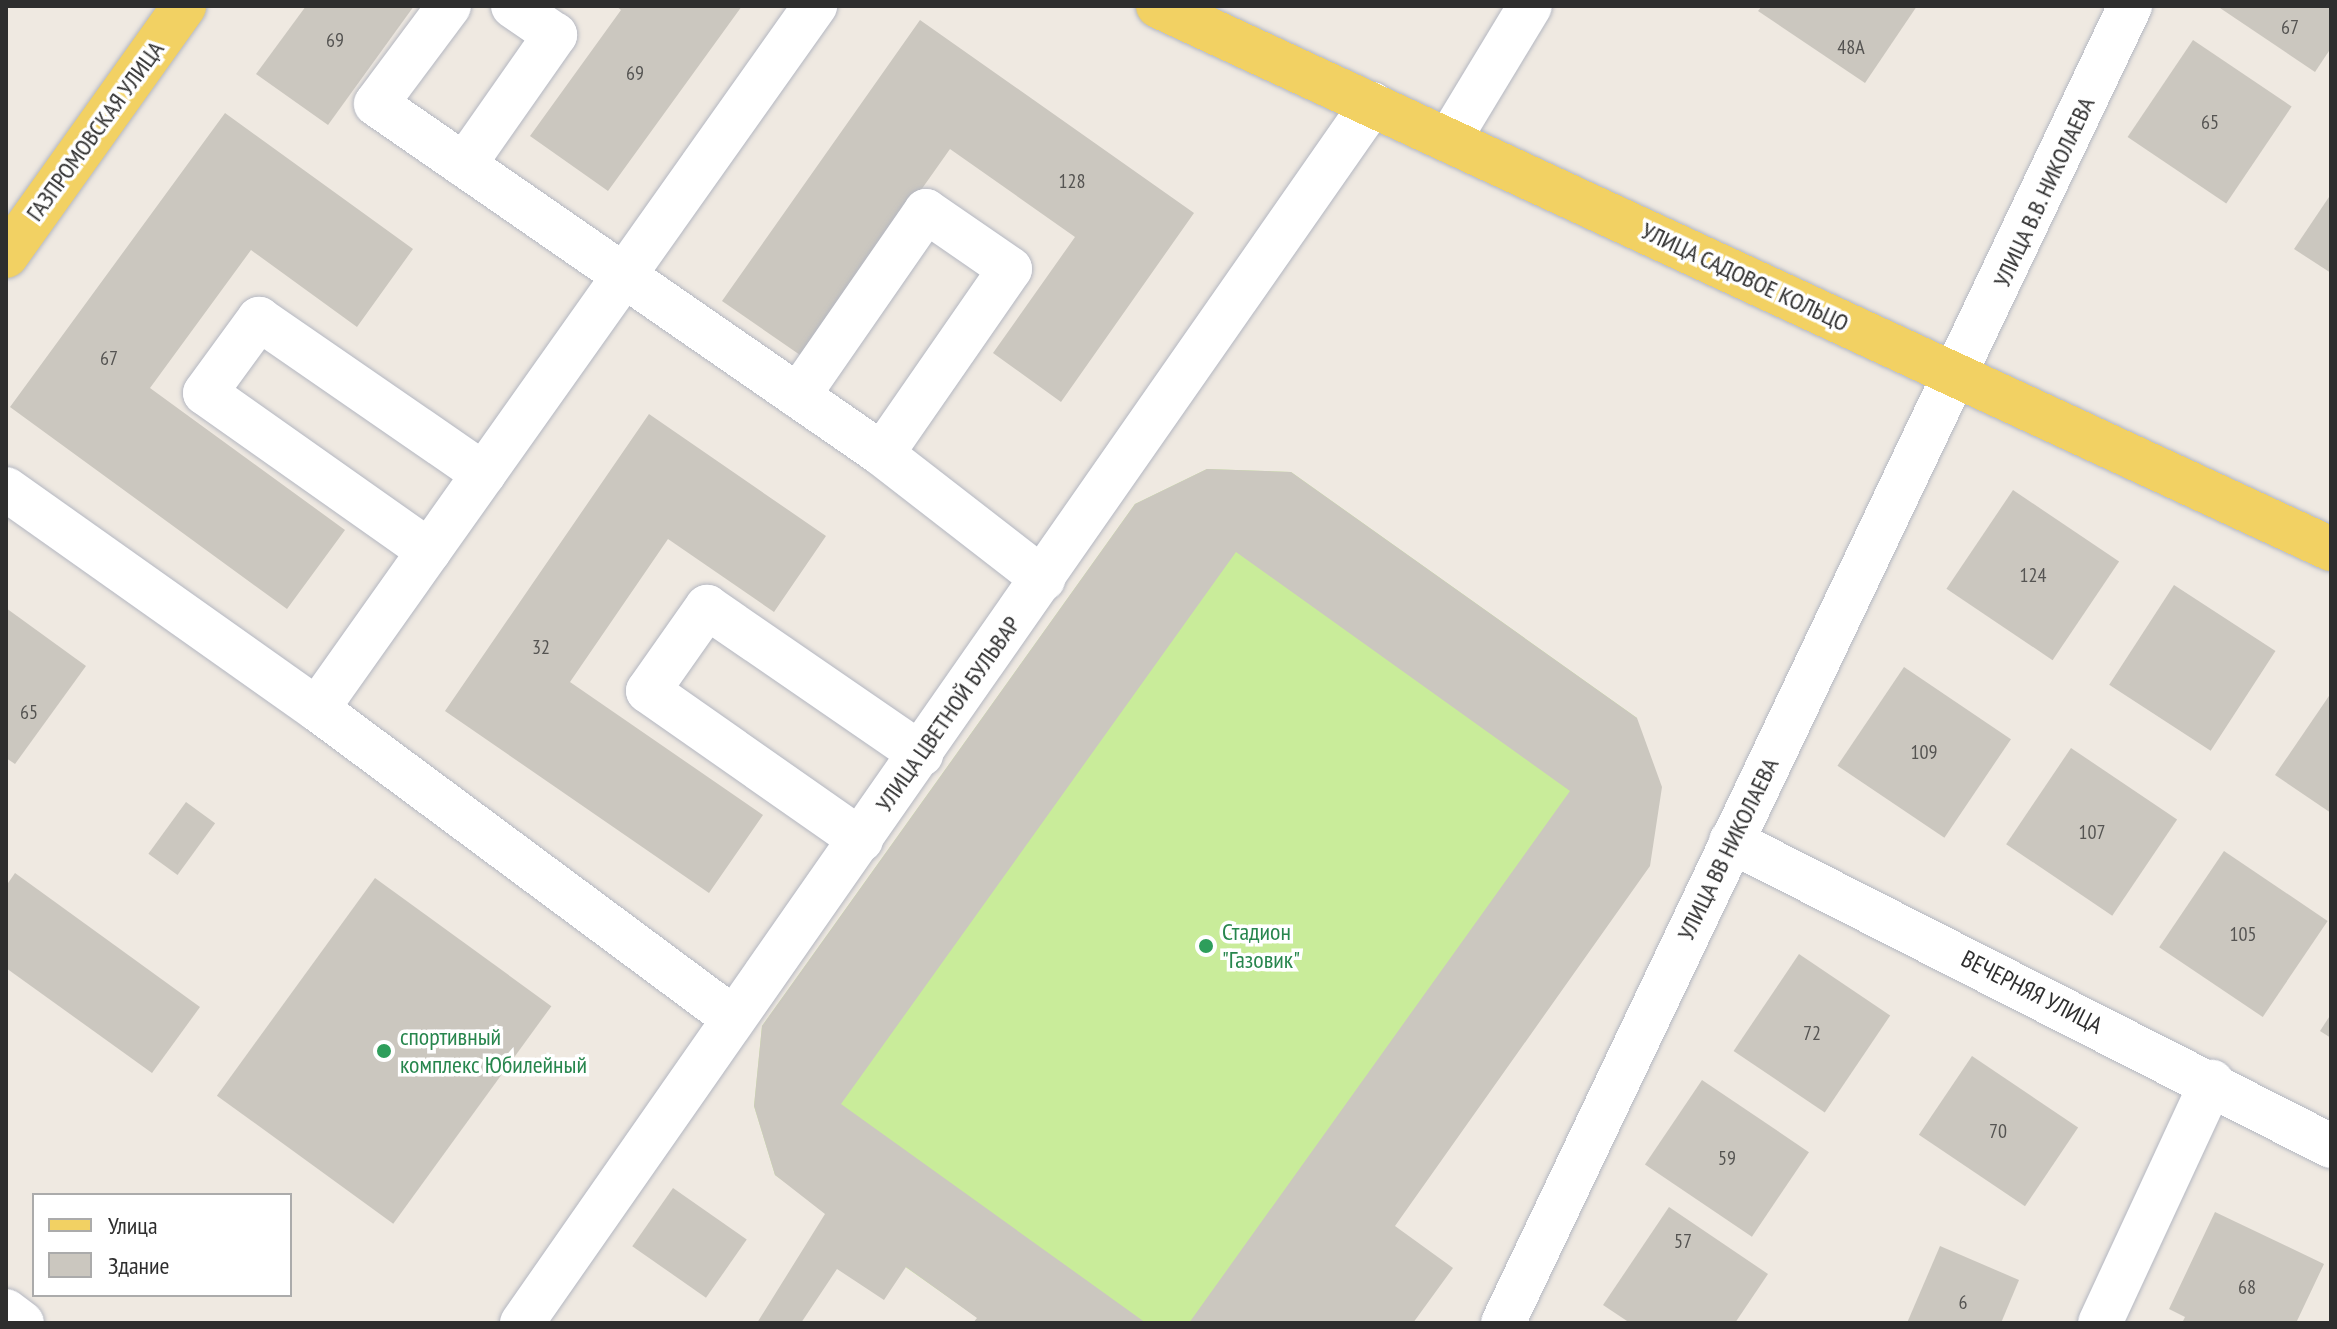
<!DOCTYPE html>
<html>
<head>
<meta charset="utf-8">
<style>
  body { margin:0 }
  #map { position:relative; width:2337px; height:1329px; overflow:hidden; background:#efe9e1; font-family:"PT Sans Narrow",sans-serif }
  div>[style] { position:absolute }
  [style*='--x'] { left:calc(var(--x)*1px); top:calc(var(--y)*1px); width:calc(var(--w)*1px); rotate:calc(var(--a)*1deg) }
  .pitch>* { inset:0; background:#c9ec9a }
  .building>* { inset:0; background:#cbc7bf; transform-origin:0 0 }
  .roads { filter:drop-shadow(0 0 2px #b4b7c1) drop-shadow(0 0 2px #b4b7c1) }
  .minor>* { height:44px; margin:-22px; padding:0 22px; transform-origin:22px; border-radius:22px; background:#fff }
  .major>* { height:44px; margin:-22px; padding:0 22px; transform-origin:22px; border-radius:22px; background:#f2d163 }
  .dots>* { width:22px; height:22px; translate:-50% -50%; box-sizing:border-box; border:4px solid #fff; border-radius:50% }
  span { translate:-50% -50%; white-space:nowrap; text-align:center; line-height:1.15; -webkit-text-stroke:7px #fff; paint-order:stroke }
  .number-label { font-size:20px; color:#555452 }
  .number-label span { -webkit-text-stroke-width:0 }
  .street-label { font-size:24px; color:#2e2e2e }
  .leisure-label { font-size:24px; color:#27864d }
  .left { translate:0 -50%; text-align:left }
  .frame { position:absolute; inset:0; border:8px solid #2e2e2e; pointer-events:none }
  .legend { position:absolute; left:32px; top:1193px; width:260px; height:104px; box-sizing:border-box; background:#fff; border:2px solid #ababab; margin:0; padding:10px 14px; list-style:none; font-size:24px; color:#2e2e2e }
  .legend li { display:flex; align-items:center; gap:16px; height:40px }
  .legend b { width:40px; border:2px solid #ababab }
</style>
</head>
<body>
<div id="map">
  <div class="pitch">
    <i style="clip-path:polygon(1207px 469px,1291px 472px,1637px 718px,1324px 1323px,985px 1323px,775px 1175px,754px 1106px,762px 1026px,1135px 504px)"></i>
  </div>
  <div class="building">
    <i style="clip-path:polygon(306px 6px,414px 6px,328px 125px,256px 74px)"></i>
    <i style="clip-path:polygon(616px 6px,742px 6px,608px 191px,530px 136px,621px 10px)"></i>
    <i style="clip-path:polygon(1762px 6px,1917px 6px,1865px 83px,1758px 11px)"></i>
    <i style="clip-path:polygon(2217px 6px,2331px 6px,2331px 48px,2315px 72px)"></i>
    <i style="clip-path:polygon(920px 20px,1194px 213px,1061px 402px,993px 353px,1075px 237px,950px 149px,803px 357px,722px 301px)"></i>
    <i style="left:2193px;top:40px;width:119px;height:117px;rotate:34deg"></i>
    <i style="clip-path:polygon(225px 113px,413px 249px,357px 327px,251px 250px,150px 388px,345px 530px,287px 609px,10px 407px)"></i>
    <i style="clip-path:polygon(2331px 194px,2331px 273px,2294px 249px)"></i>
    <i style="clip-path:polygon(649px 414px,826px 536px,774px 612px,668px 539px,570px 682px,763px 815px,709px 893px,445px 711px)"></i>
    <i style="clip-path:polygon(1207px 469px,1291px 472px,1637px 718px,1662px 787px,1650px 866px,1395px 1226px,1453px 1268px,1413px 1323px,1189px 1323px,1570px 791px,1236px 552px,841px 1104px,1146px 1323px,973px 1323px,977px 1318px,906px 1267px,884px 1300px,837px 1269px,801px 1323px,757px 1323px,825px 1214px,775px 1175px,754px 1106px,762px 1026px,1135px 504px)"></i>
    <i style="left:2013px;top:490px;width:128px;height:119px;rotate:34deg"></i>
    <i style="left:2174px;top:585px;width:121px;height:119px;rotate:33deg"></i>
    <i style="clip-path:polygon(6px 608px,86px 666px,15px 764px,6px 758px)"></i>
    <i style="left:1904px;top:667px;width:129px;height:119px;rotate:34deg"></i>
    <i style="clip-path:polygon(2331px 693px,2331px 813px,2275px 775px)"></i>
    <i style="left:2071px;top:748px;width:128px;height:116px;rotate:34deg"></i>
    <i style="left:186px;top:802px;width:36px;height:64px;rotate:36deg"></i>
    <i style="left:2224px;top:851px;width:125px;height:116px;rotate:34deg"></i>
    <i style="clip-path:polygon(15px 873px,200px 1007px,152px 1073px,6px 968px,6px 886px)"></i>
    <i style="left:375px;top:878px;width:218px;height:269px;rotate:36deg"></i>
    <i style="left:1799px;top:954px;width:110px;height:117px;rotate:34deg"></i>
    <i style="clip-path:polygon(2331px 1014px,2331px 1038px,2320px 1031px)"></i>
    <i style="left:1972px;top:1056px;width:128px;height:95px;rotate:34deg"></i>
    <i style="left:1702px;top:1080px;width:129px;height:102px;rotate:34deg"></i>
    <i style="left:673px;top:1188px;width:90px;height:71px;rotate:35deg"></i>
    <i style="clip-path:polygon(1669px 1207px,1768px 1274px,1735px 1323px,1630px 1323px,1603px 1305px)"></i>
    <i style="clip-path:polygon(2215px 1212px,2324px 1264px,2296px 1323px,2182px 1323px,2185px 1317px,2169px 1309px)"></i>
    <i style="clip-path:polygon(1940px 1246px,2019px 1280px,2001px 1323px,1907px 1323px)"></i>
  </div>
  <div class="roads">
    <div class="minor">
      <i style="--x:449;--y:6;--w:122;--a:126.7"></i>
      <i style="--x:376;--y:104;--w:615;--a:34.67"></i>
      <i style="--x:882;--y:454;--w:204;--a:37.8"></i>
      <i style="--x:1450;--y:138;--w:154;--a:-58.8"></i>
      <i style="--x:464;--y:165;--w:159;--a:-55"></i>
      <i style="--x:555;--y:35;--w:51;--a:-145.4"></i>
      <i style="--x:798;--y:396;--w:225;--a:-55.3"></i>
      <i style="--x:926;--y:211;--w:102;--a:34.6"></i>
      <i style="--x:1010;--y:269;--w:225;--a:124.7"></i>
      <i style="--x:6;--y:489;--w:381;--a:35.3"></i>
      <i style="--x:317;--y:709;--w:518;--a:36.6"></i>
      <i style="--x:429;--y:551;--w:274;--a:-144.8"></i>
      <i style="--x:205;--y:393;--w:92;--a:-53.9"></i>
      <i style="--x:259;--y:319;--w:273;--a:34.6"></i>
      <i style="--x:317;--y:709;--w:862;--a:-54.69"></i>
      <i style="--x:861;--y:840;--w:260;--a:-145"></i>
      <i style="--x:648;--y:691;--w:103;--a:-54.9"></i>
      <i style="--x:707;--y:607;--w:260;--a:34.5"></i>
      <i style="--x:1731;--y:841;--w:673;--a:26.95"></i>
      <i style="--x:6;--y:1311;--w:20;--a:37"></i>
      <i style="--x:522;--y:1323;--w:1486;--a:-55.11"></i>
      <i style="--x:1503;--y:1323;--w:1459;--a:-64.54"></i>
      <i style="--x:2100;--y:1323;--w:266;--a:-65.1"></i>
    </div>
    <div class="major">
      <i style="--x:1158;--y:6;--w:1293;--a:24.84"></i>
      <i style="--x:6;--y:256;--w:307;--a:-54.5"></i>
    </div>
  </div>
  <div class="dots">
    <i style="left:1206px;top:946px;background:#2e9e5b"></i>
    <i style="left:384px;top:1051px;background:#2e9e5b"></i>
  </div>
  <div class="number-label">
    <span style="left:2290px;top:27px">67</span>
    <span style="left:335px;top:40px">69</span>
    <span style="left:1851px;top:47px">48А</span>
    <span style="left:635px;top:73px">69</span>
    <span style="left:2210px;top:122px">65</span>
    <span style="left:1072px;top:181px">128</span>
    <span style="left:109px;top:358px">67</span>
    <span style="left:2033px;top:575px">124</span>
    <span style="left:541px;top:647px">32</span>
    <span style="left:29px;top:712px">65</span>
    <span style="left:1924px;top:752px">109</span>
    <span style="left:2092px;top:832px">107</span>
    <span style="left:2243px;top:934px">105</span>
    <span style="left:1812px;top:1033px">72</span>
    <span style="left:1998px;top:1131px">70</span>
    <span style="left:1727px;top:1158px">59</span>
    <span style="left:1683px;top:1241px">57</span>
    <span style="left:2247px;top:1287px">68</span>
    <span style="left:1963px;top:1302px">6</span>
  </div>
  <div class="street-label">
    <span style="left:95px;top:131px;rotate:-54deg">ГАЗПРОМОВСКАЯ УЛИЦА</span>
    <span style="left:2044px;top:192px;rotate:-65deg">УЛИЦА В.В. НИКОЛАЕВА</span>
    <span style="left:1745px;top:277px;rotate:25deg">УЛИЦА САДОВОЕ КОЛЬЦО</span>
    <span style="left:948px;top:714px;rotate:-55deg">УЛИЦА ЦВЕТНОЙ БУЛЬВАР</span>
    <span style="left:1728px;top:849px;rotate:-64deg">УЛИЦА ВВ НИКОЛАЕВА</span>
    <span style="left:2032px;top:992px;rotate:27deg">ВЕЧЕРНЯЯ УЛИЦА</span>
  </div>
  <div class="leisure-label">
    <span class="left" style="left:1222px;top:946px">Стадион<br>"Газовик"</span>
    <span class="left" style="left:400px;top:1051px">спортивный<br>комплекс Юбилейный</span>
  </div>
  <div class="frame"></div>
  <ul class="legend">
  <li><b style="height:10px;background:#f2d163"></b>Улица</li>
  <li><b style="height:22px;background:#cbc7bf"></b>Здание</li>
  </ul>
</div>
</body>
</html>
